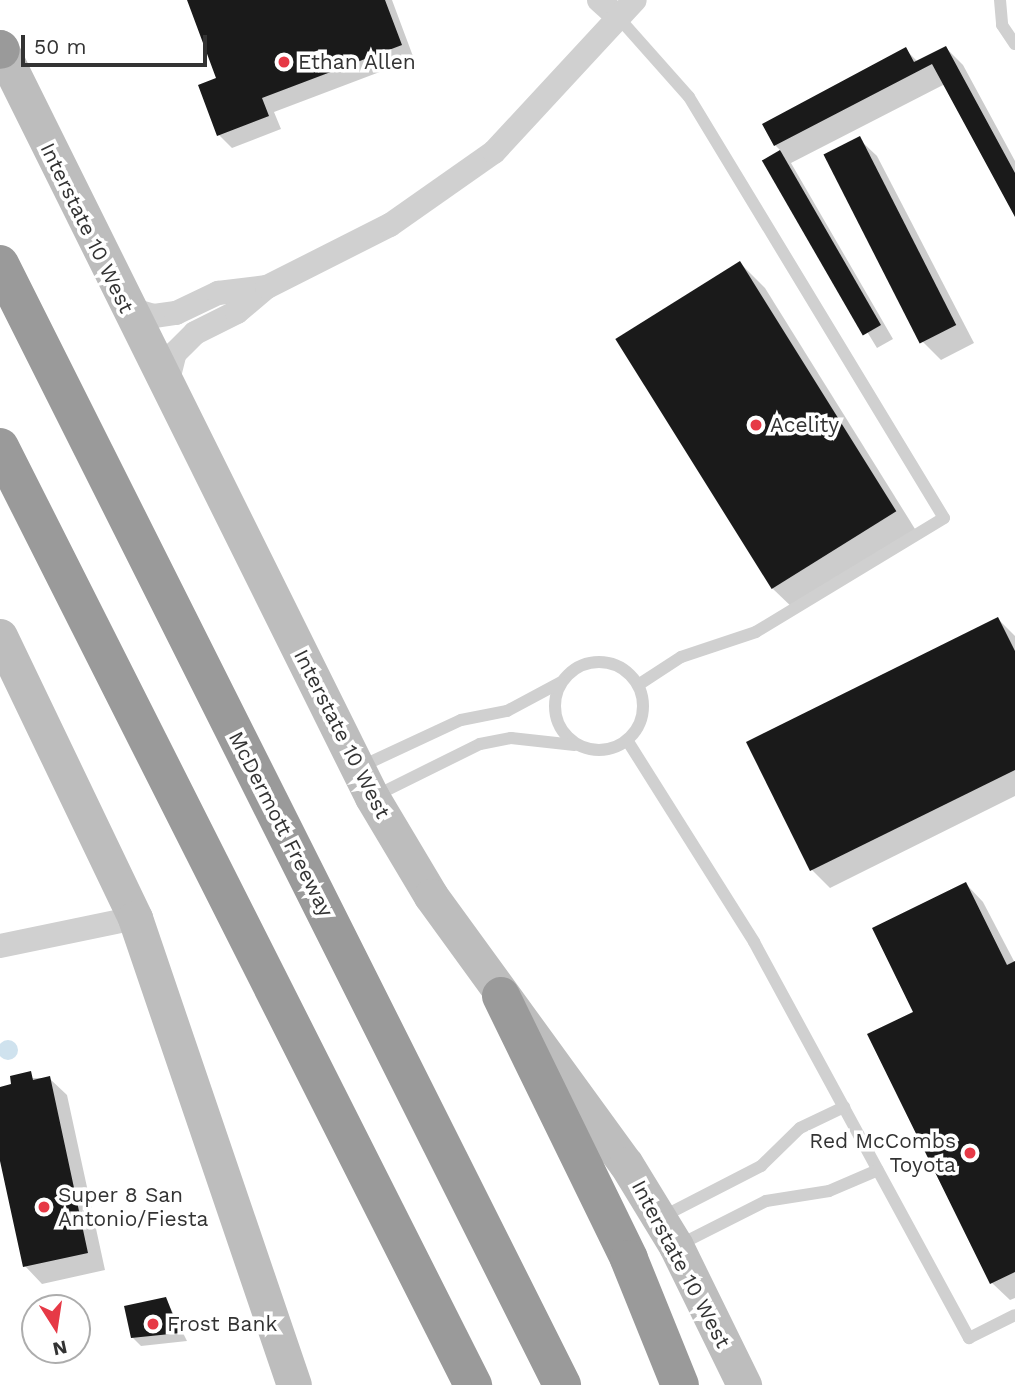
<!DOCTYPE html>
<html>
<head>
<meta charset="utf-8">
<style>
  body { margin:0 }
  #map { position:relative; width:1015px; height:1385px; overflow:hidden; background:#fff; font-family:"Work Sans",sans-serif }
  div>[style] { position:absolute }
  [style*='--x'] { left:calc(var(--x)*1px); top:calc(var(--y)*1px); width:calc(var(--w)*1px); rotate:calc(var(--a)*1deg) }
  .water>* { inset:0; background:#cfe2ee }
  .round { border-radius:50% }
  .shadow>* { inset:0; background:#0003 }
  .building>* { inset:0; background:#1a1a1a; transform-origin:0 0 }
  .lane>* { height:12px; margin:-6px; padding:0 6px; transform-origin:6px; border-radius:6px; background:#d0d0d0 }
  .lane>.ring { margin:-6px; padding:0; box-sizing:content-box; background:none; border:12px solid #d0d0d0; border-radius:50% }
  .street>* { height:24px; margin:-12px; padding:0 12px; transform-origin:12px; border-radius:12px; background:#d0d0d0 }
  .secondary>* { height:35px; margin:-17.5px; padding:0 17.5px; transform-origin:17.5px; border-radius:17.5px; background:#bdbdbd }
  .highway>* { height:38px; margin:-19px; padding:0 19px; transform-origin:19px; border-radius:19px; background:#9a9a9a }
  .dots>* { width:19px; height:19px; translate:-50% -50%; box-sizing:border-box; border:4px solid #fff; border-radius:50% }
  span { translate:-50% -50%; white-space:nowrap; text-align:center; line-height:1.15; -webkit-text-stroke:7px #fff; paint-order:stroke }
  .poi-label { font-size:21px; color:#333 }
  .left { translate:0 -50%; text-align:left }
  .right { translate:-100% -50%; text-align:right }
  .street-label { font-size:21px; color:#333 }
  .north { position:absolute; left:21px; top:1294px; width:70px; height:70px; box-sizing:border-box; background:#fff; border:2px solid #adadad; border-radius:50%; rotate:168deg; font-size:19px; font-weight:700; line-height:28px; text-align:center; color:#333 }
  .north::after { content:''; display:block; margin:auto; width:24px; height:32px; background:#e63946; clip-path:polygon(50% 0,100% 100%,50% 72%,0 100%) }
  .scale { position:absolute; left:21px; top:35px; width:186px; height:32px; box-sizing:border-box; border:4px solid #333; border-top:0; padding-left:9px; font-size:21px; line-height:24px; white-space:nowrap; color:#333; -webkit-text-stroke:5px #fff; paint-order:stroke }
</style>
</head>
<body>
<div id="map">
  <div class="water">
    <i class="round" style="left:-2px;top:1040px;width:20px;height:20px"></i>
  </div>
  <div class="shadow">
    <i style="clip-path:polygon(189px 0,392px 0,414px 59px,274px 112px,281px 129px,232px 148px,219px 135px,219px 80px)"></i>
    <i style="clip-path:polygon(946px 48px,963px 65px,1015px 161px,1015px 214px,945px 84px,791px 163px,893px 339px,877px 348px,763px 161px,781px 151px,775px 145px,905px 49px,918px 62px)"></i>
    <i style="clip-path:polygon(859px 139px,877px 156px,974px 343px,941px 360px,923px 342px,827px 156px)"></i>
    <i style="clip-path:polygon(740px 263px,765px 288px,920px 537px,797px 612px,772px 588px)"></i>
    <i style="clip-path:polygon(998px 619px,1015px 636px,1015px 796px,830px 888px,812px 870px,748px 742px)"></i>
    <i style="clip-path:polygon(966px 884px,983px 902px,1015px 963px,1015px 1298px,1010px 1300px,992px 1283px,916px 1012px)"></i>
    <i style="clip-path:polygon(12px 1078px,49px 1078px,67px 1095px,105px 1270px,42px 1284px,25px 1266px,0 1153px,0 1089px,14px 1086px)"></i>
    <i style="clip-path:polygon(166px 1299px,187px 1341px,141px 1346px,132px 1337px)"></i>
  </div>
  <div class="building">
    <i style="clip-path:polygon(187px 0,385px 0,402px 45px,262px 98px,269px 116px,217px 136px,198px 85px,216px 78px)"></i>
    <i style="clip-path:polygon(946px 46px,1015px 173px,1015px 217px,932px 64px,774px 146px,762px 124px,906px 47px,914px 62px)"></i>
    <i style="left:860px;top:136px;width:212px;height:41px;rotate:63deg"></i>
    <i style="left:780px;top:150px;width:202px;height:21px;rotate:60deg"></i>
    <i style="left:740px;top:261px;width:295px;height:147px;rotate:58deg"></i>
    <i style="clip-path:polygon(998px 617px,1015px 651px,1015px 770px,810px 871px,746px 742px)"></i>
    <i style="clip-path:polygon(966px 882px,1007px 965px,1015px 961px,1015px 1272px,990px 1284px,867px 1034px,913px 1012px,872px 928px)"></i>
    <i style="clip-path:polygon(31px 1071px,33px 1080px,50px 1076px,88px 1253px,23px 1267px,0 1161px,0 1087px,11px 1084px,10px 1076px)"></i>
    <i style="clip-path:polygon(166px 1297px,180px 1333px,131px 1338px,124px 1306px)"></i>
  </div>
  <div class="lane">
    <i style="--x:1000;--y:0;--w:25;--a:85"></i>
    <i style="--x:1002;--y:25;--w:23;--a:56"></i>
    <i style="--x:618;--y:17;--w:107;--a:48.4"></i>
    <i style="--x:689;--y:97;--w:492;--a:58.8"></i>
    <i style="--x:944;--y:518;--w:220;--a:148.8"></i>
    <i style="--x:756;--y:632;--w:79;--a:161.6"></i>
    <i style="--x:681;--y:657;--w:51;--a:146.9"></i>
    <i class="ring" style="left:555px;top:662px;width:76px;height:76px"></i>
    <i style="--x:627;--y:740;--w:239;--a:57.8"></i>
    <i style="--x:754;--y:942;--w:451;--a:61.5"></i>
    <i style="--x:969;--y:1338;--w:51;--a:-26.6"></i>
    <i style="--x:360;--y:767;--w:111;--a:-25"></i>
    <i style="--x:461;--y:720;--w:47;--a:-11.1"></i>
    <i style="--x:507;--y:711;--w:61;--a:-28.2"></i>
    <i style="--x:373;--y:797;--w:119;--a:-26.4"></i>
    <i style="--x:480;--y:744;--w:32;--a:-11"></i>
    <i style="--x:511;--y:738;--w:64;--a:6.2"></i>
    <i style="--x:660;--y:1218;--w:114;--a:-27.2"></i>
    <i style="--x:761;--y:1166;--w:54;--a:-44.3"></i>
    <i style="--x:800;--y:1128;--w:49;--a:-25.5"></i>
    <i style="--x:677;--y:1246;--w:100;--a:-26.8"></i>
    <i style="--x:766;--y:1201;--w:64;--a:-9"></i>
    <i style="--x:829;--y:1191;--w:53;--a:-23.2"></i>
  </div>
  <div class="street">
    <i style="--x:599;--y:0;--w:25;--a:42"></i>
    <i style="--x:126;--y:308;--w:29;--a:16"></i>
    <i style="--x:154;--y:316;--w:22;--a:-8"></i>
    <i style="--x:176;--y:313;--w:47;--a:-25.5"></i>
    <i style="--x:218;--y:293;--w:49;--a:-7"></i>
    <i style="--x:166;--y:388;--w:36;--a:-76"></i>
    <i style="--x:175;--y:353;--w:28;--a:-45"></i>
    <i style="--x:195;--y:333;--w:47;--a:-26.6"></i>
    <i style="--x:237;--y:312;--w:39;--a:-40"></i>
    <i style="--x:267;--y:287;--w:138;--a:-26.8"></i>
    <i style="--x:390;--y:225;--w:127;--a:-35.1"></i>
    <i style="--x:494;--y:152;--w:207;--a:-47.2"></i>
    <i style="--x:0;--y:946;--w:138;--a:-11.7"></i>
  </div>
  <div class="secondary">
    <i style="--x:0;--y:47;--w:837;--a:63.62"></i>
    <i style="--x:372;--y:797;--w:115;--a:59.2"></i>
    <i style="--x:431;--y:896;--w:331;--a:54"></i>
    <i style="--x:626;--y:1164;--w:96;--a:58.6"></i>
    <i style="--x:676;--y:1246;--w:155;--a:63.9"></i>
    <i style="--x:0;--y:636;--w:313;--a:64.4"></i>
    <i style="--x:135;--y:918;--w:493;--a:71.2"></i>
  </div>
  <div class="highway">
    <i style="--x:0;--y:49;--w:1;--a:45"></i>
    <i style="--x:0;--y:264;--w:1254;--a:63.37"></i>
    <i style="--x:0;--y:447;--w:1051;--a:63.24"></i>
    <i style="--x:501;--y:996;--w:292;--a:64"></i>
    <i style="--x:629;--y:1259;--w:136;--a:68"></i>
  </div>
  <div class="dots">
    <i style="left:284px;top:62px;background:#e63946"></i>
    <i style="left:756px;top:425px;background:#e63946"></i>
    <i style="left:970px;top:1153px;background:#e63946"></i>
    <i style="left:44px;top:1207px;background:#e63946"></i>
    <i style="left:153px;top:1324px;background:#e63946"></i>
  </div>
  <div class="poi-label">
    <span class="left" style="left:298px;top:62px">Ethan Allen</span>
    <span class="left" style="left:770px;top:425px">Acelity</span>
    <span class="right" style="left:956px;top:1153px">Red McCombs<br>Toyota</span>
    <span class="left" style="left:58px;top:1207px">Super 8 San<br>Antonio/Fiesta</span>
    <span class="left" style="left:167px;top:1324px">Frost Bank</span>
  </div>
  <div class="street-label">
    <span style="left:87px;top:228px;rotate:64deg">Interstate 10 West</span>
    <span style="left:342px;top:734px;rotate:63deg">Interstate 10 West</span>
    <span style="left:281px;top:824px;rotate:63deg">McDermott Freeway</span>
    <span style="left:681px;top:1264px;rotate:62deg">Interstate 10 West</span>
  </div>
  <div class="north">N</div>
  <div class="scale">50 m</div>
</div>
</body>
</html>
